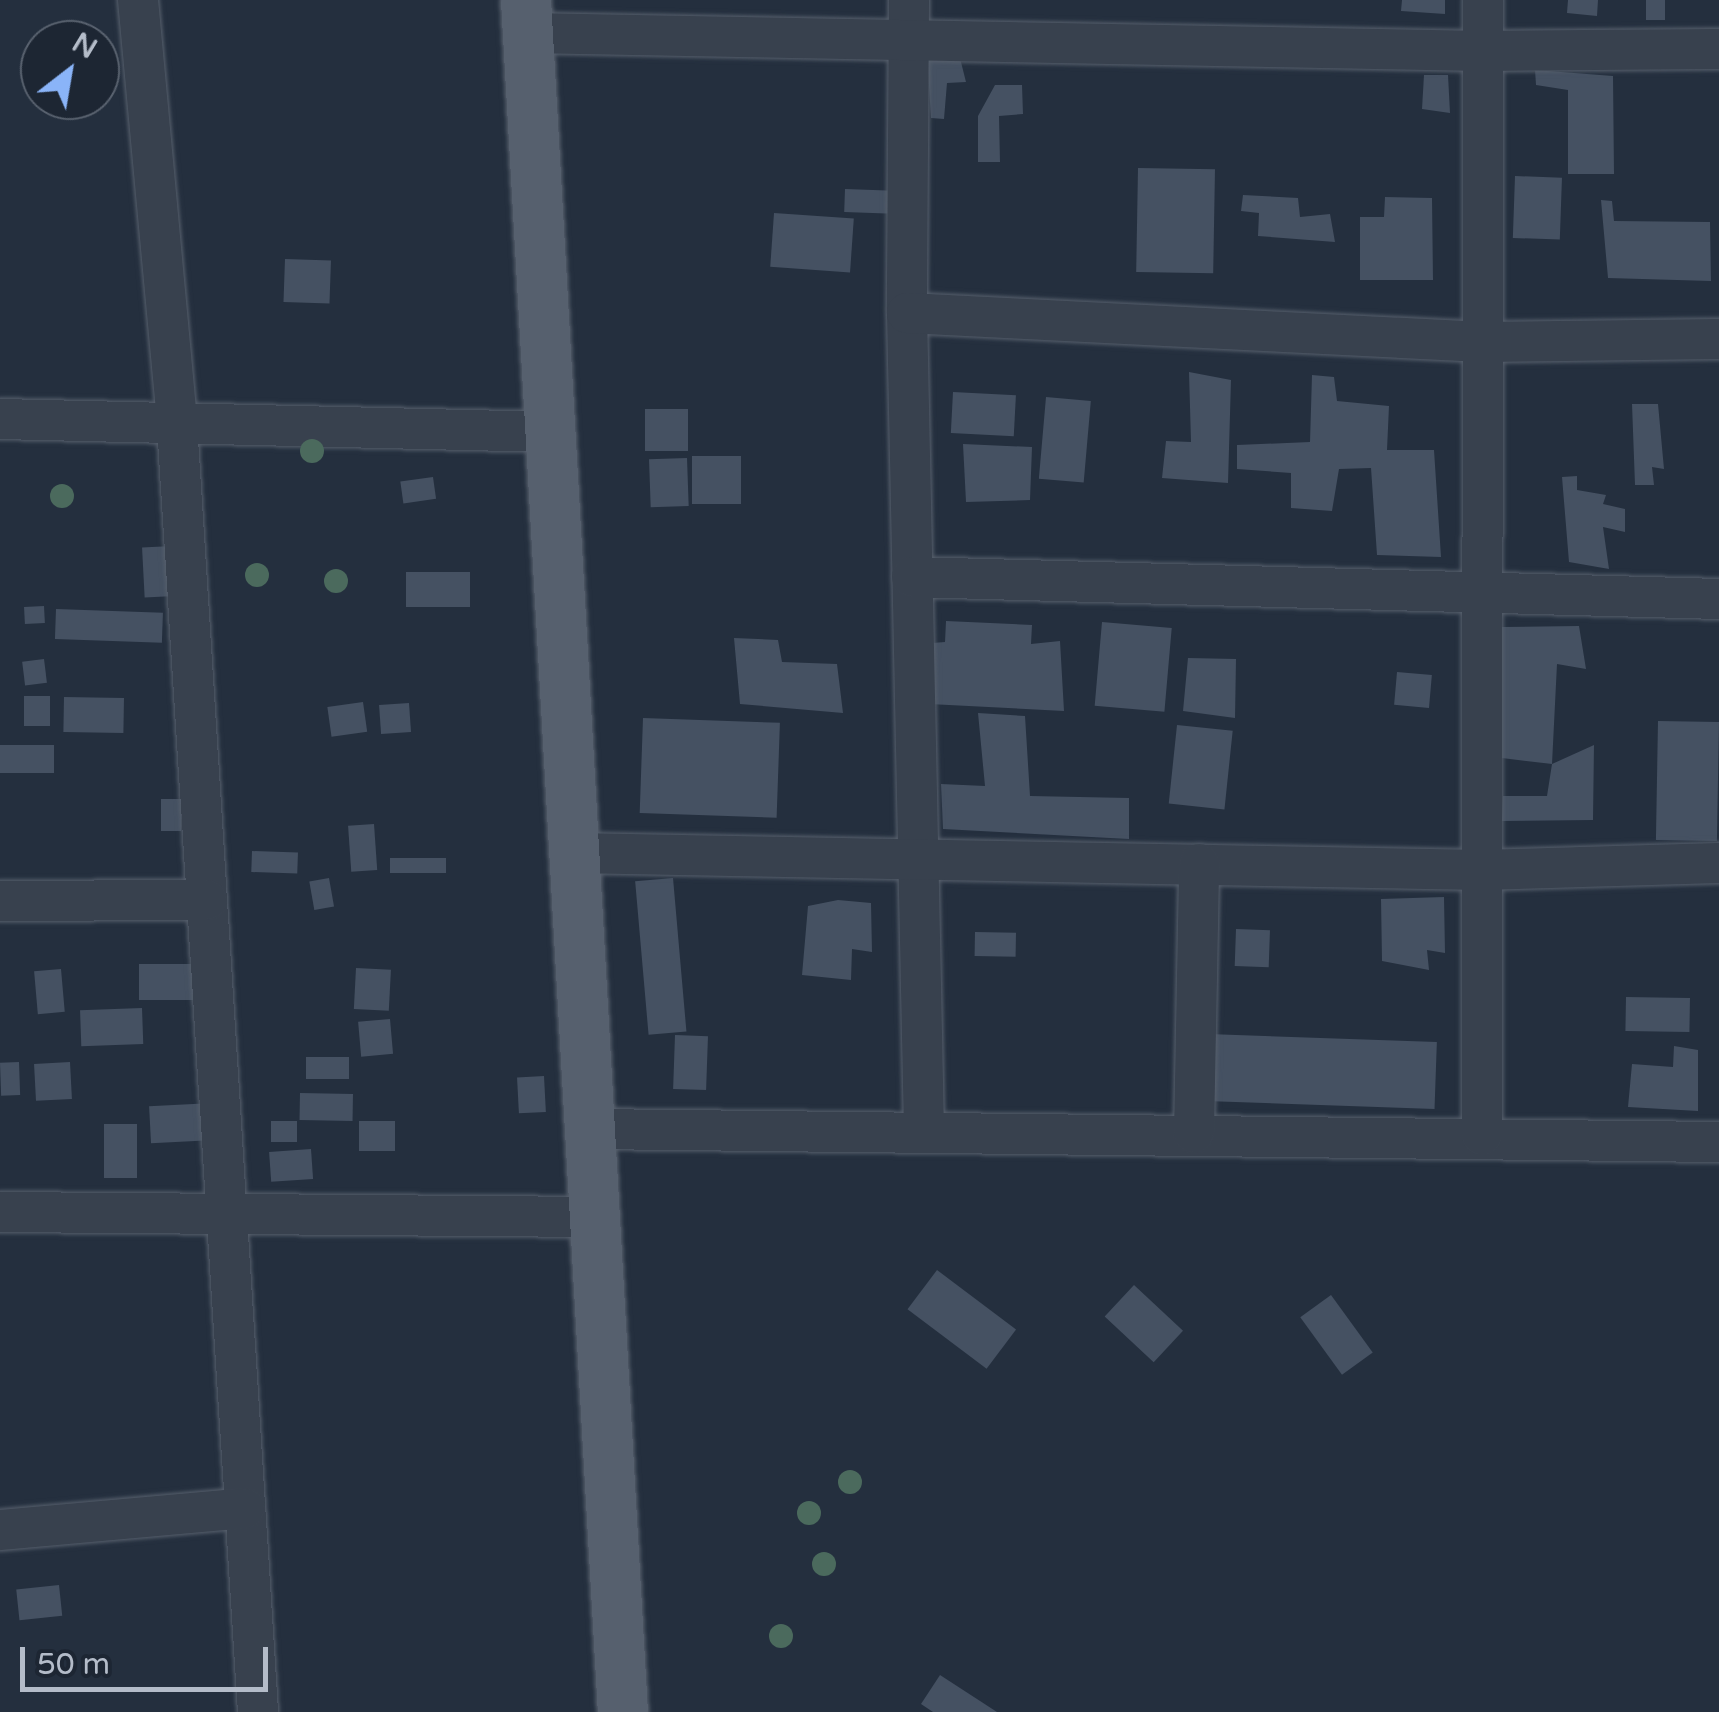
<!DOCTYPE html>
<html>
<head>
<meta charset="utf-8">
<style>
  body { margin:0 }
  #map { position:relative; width:1719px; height:1712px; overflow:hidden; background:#242f3e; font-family:"Varela Round",sans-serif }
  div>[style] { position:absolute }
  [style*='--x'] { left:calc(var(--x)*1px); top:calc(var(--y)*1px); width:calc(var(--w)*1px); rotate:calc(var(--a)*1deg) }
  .building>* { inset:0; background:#455162; transform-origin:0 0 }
  .roads { filter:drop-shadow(0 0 2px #565f6c) drop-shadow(0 0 2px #565f6c) }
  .minor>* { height:40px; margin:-20px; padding:0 20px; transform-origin:20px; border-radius:20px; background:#38414e }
  .major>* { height:50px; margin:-25px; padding:0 25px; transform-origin:25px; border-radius:25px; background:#56606e }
  .trees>* { width:24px; height:24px; margin:-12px; border-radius:50%; background:#4b6a5d }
  span { translate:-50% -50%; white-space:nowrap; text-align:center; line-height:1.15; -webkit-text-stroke:8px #1d2633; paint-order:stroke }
  .north { position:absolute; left:20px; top:20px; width:100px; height:100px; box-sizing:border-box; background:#1d2633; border:2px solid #59626f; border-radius:50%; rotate:31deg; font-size:28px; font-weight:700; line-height:40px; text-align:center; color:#b4bcc9 }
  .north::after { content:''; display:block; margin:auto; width:35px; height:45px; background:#8ab4f8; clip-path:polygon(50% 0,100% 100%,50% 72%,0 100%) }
  .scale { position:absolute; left:20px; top:1647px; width:248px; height:45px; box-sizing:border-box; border:5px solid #b4bcc9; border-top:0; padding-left:12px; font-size:30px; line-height:35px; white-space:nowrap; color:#b4bcc9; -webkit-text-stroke:8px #1d2633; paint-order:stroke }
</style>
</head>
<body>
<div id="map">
  <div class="building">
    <i style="clip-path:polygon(1402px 0,1445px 0,1445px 14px,1401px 11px)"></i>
    <i style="clip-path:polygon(1568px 0,1598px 0,1597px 16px,1567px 13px)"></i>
    <i style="left:1646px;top:0;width:19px;height:20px"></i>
    <i style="clip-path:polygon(958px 50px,966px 82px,947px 83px,944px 119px,931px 118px,927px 54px)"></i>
    <i style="clip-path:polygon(1535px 70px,1613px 76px,1614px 174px,1568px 174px,1568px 90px,1536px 85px)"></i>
    <i style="clip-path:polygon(1424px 75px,1448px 75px,1450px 113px,1422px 109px)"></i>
    <i style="clip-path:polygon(995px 85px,1022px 85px,1023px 114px,999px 116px,1000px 162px,978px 162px,978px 116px)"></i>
    <i style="left:1138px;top:168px;width:77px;height:104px;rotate:1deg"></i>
    <i style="left:1515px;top:176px;width:47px;height:62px;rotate:2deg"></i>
    <i style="left:845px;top:189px;width:49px;height:23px;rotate:2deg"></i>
    <i style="clip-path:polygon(1243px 195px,1298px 198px,1300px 217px,1330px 214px,1335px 242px,1258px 236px,1259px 213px,1241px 211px)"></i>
    <i style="clip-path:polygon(1385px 197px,1432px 198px,1433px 280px,1360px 280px,1360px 217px,1384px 217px)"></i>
    <i style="clip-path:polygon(1601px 200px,1612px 201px,1614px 221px,1710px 222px,1711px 281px,1608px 278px)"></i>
    <i style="left:774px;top:213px;width:80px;height:54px;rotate:4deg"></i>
    <i style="left:285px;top:259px;width:46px;height:43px;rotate:2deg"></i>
    <i style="clip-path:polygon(1189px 372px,1231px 380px,1228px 483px,1162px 478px,1166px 441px,1191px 442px)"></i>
    <i style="clip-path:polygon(1312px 375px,1334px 377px,1337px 401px,1389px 406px,1387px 450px,1434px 450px,1441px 557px,1377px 555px,1371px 468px,1339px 469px,1332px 511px,1291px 508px,1291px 473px,1237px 469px,1237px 445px,1310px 442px)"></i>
    <i style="left:953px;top:392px;width:63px;height:41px;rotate:3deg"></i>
    <i style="left:1046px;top:397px;width:45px;height:82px;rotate:5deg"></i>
    <i style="clip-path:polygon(1632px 404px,1658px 404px,1664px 469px,1652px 467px,1654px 485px,1635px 485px)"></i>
    <i style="left:645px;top:409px;width:43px;height:42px"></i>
    <i style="clip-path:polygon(963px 444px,1032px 447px,1030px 500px,966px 502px)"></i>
    <i style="left:741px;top:456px;width:48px;height:49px;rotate:90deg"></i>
    <i style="left:687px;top:458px;width:48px;height:38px;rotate:88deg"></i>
    <i style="clip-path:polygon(1577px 476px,1577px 490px,1606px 495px,1603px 504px,1625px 509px,1625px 532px,1603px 527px,1609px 569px,1569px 562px,1562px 477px)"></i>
    <i style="left:433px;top:477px;width:22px;height:33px;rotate:82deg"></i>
    <i style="left:172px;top:546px;width:50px;height:30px;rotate:87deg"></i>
    <i style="left:470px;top:572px;width:35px;height:64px;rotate:90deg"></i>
    <i style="left:44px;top:606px;width:17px;height:20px;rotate:87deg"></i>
    <i style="left:56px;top:609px;width:107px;height:30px;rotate:2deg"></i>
    <i style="clip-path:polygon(946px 621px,1032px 625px,1031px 644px,1060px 641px,1064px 711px,929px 704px,932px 643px,945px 642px)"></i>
    <i style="left:1102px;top:622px;width:70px;height:84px;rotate:5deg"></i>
    <i style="clip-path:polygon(1579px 626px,1586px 669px,1557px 664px,1552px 764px,1594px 745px,1593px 820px,1502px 821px,1503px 796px,1547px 796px,1552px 764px,1502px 758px,1502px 627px)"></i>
    <i style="clip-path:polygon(734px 638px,778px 640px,782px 662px,837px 664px,843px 713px,740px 704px)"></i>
    <i style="clip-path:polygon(1188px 658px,1236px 659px,1235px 718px,1183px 711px)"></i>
    <i style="left:44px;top:659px;width:24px;height:22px;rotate:83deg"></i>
    <i style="left:1397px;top:672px;width:35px;height:33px;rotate:5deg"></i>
    <i style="left:24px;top:696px;width:26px;height:30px"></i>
    <i style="left:64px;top:697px;width:60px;height:35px;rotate:1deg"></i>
    <i style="left:363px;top:702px;width:30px;height:36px;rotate:82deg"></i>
    <i style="left:409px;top:703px;width:29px;height:30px;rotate:86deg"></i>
    <i style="clip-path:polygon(978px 713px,1025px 716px,1030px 796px,1129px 798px,1129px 839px,943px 829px,941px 784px,985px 786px)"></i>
    <i style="left:643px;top:718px;width:137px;height:95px;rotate:2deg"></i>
    <i style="left:1658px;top:721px;width:61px;height:119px;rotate:1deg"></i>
    <i style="left:1177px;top:725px;width:56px;height:79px;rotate:6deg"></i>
    <i style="left:0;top:745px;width:54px;height:28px"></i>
    <i style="left:161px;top:799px;width:20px;height:32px"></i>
    <i style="left:374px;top:824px;width:46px;height:26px;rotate:86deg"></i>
    <i style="left:252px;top:851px;width:46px;height:21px;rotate:2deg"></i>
    <i style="left:390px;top:858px;width:56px;height:15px"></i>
    <i style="left:329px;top:878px;width:29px;height:20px;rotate:80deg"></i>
    <i style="left:673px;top:878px;width:154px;height:38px;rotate:85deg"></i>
    <i style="clip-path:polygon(1444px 897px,1445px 953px,1427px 950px,1429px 970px,1382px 961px,1381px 899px)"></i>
    <i style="clip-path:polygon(838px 900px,871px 903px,872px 952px,852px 949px,851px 980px,802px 975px,808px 906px)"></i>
    <i style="left:1236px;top:929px;width:34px;height:37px;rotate:2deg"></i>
    <i style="left:975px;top:932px;width:41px;height:24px;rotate:1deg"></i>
    <i style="left:199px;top:964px;width:36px;height:60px;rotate:90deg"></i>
    <i style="left:356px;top:968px;width:35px;height:41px;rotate:3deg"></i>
    <i style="left:61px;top:969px;width:43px;height:27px;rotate:85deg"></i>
    <i style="left:1626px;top:997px;width:64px;height:34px;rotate:1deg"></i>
    <i style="left:142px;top:1008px;width:36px;height:62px;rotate:88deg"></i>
    <i style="left:390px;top:1019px;width:35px;height:32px;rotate:85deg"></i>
    <i style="left:1208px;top:1034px;width:229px;height:67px;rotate:2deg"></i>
    <i style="left:675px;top:1035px;width:33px;height:54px;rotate:2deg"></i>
    <i style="clip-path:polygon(1674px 1046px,1698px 1050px,1698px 1111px,1628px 1107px,1632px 1064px,1673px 1067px)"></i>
    <i style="left:306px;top:1057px;width:43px;height:22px"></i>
    <i style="left:19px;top:1062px;width:33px;height:19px;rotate:88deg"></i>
    <i style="left:70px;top:1062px;width:37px;height:36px;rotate:87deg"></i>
    <i style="left:544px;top:1076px;width:36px;height:27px;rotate:87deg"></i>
    <i style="left:300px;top:1093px;width:53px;height:27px;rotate:1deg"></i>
    <i style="left:213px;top:1103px;width:37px;height:64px;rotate:87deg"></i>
    <i style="left:271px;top:1121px;width:26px;height:21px"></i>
    <i style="left:395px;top:1121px;width:30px;height:36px;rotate:90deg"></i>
    <i style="left:137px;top:1124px;width:54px;height:33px;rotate:90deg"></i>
    <i style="left:311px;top:1149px;width:30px;height:42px;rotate:86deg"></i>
    <i style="left:937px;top:1270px;width:99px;height:49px;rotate:37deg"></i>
    <i style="left:1134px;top:1285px;width:67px;height:43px;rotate:43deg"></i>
    <i style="left:1331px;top:1295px;width:71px;height:38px;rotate:54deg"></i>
    <i style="left:59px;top:1585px;width:31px;height:43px;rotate:84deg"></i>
    <i style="clip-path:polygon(940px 1675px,997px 1712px,933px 1712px,921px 1704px)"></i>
  </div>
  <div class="roads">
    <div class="minor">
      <i style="--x:138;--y:0;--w:426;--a:84.7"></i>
      <i style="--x:177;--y:424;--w:1291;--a:86.4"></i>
      <i style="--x:909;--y:0;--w:313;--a:90.4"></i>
      <i style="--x:907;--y:313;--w:818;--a:88.81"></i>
      <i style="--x:528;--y:33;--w:955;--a:1.08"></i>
      <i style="--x:1483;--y:51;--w:236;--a:-0.5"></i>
      <i style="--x:907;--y:313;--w:577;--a:2.88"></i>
      <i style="--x:1483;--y:342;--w:236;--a:-0.7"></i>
      <i style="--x:0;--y:419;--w:550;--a:1.35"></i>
      <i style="--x:912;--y:577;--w:807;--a:1.56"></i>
      <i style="--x:574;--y:853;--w:908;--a:1.07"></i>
      <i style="--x:1482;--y:870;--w:237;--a:-1.7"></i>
      <i style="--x:0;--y:901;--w:207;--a:-0.3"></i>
      <i style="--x:590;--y:1129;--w:1129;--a:0.66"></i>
      <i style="--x:1194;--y:1133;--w:269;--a:-88.9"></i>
      <i style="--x:1482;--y:1135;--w:1135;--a:-89.95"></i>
      <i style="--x:0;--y:1212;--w:595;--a:0.48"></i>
      <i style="--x:0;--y:1530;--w:246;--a:-5.1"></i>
    </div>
    <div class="major">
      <i style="--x:526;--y:0;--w:1715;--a:86.76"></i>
    </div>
  </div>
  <div class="trees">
    <i style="left:312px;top:451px"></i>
    <i style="left:62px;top:496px"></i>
    <i style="left:257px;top:575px"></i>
    <i style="left:336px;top:581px"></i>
    <i style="left:850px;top:1482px"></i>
    <i style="left:809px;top:1513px"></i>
    <i style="left:824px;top:1564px"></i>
    <i style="left:781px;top:1636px"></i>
  </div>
  <div class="north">N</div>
  <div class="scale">50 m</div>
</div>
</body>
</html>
